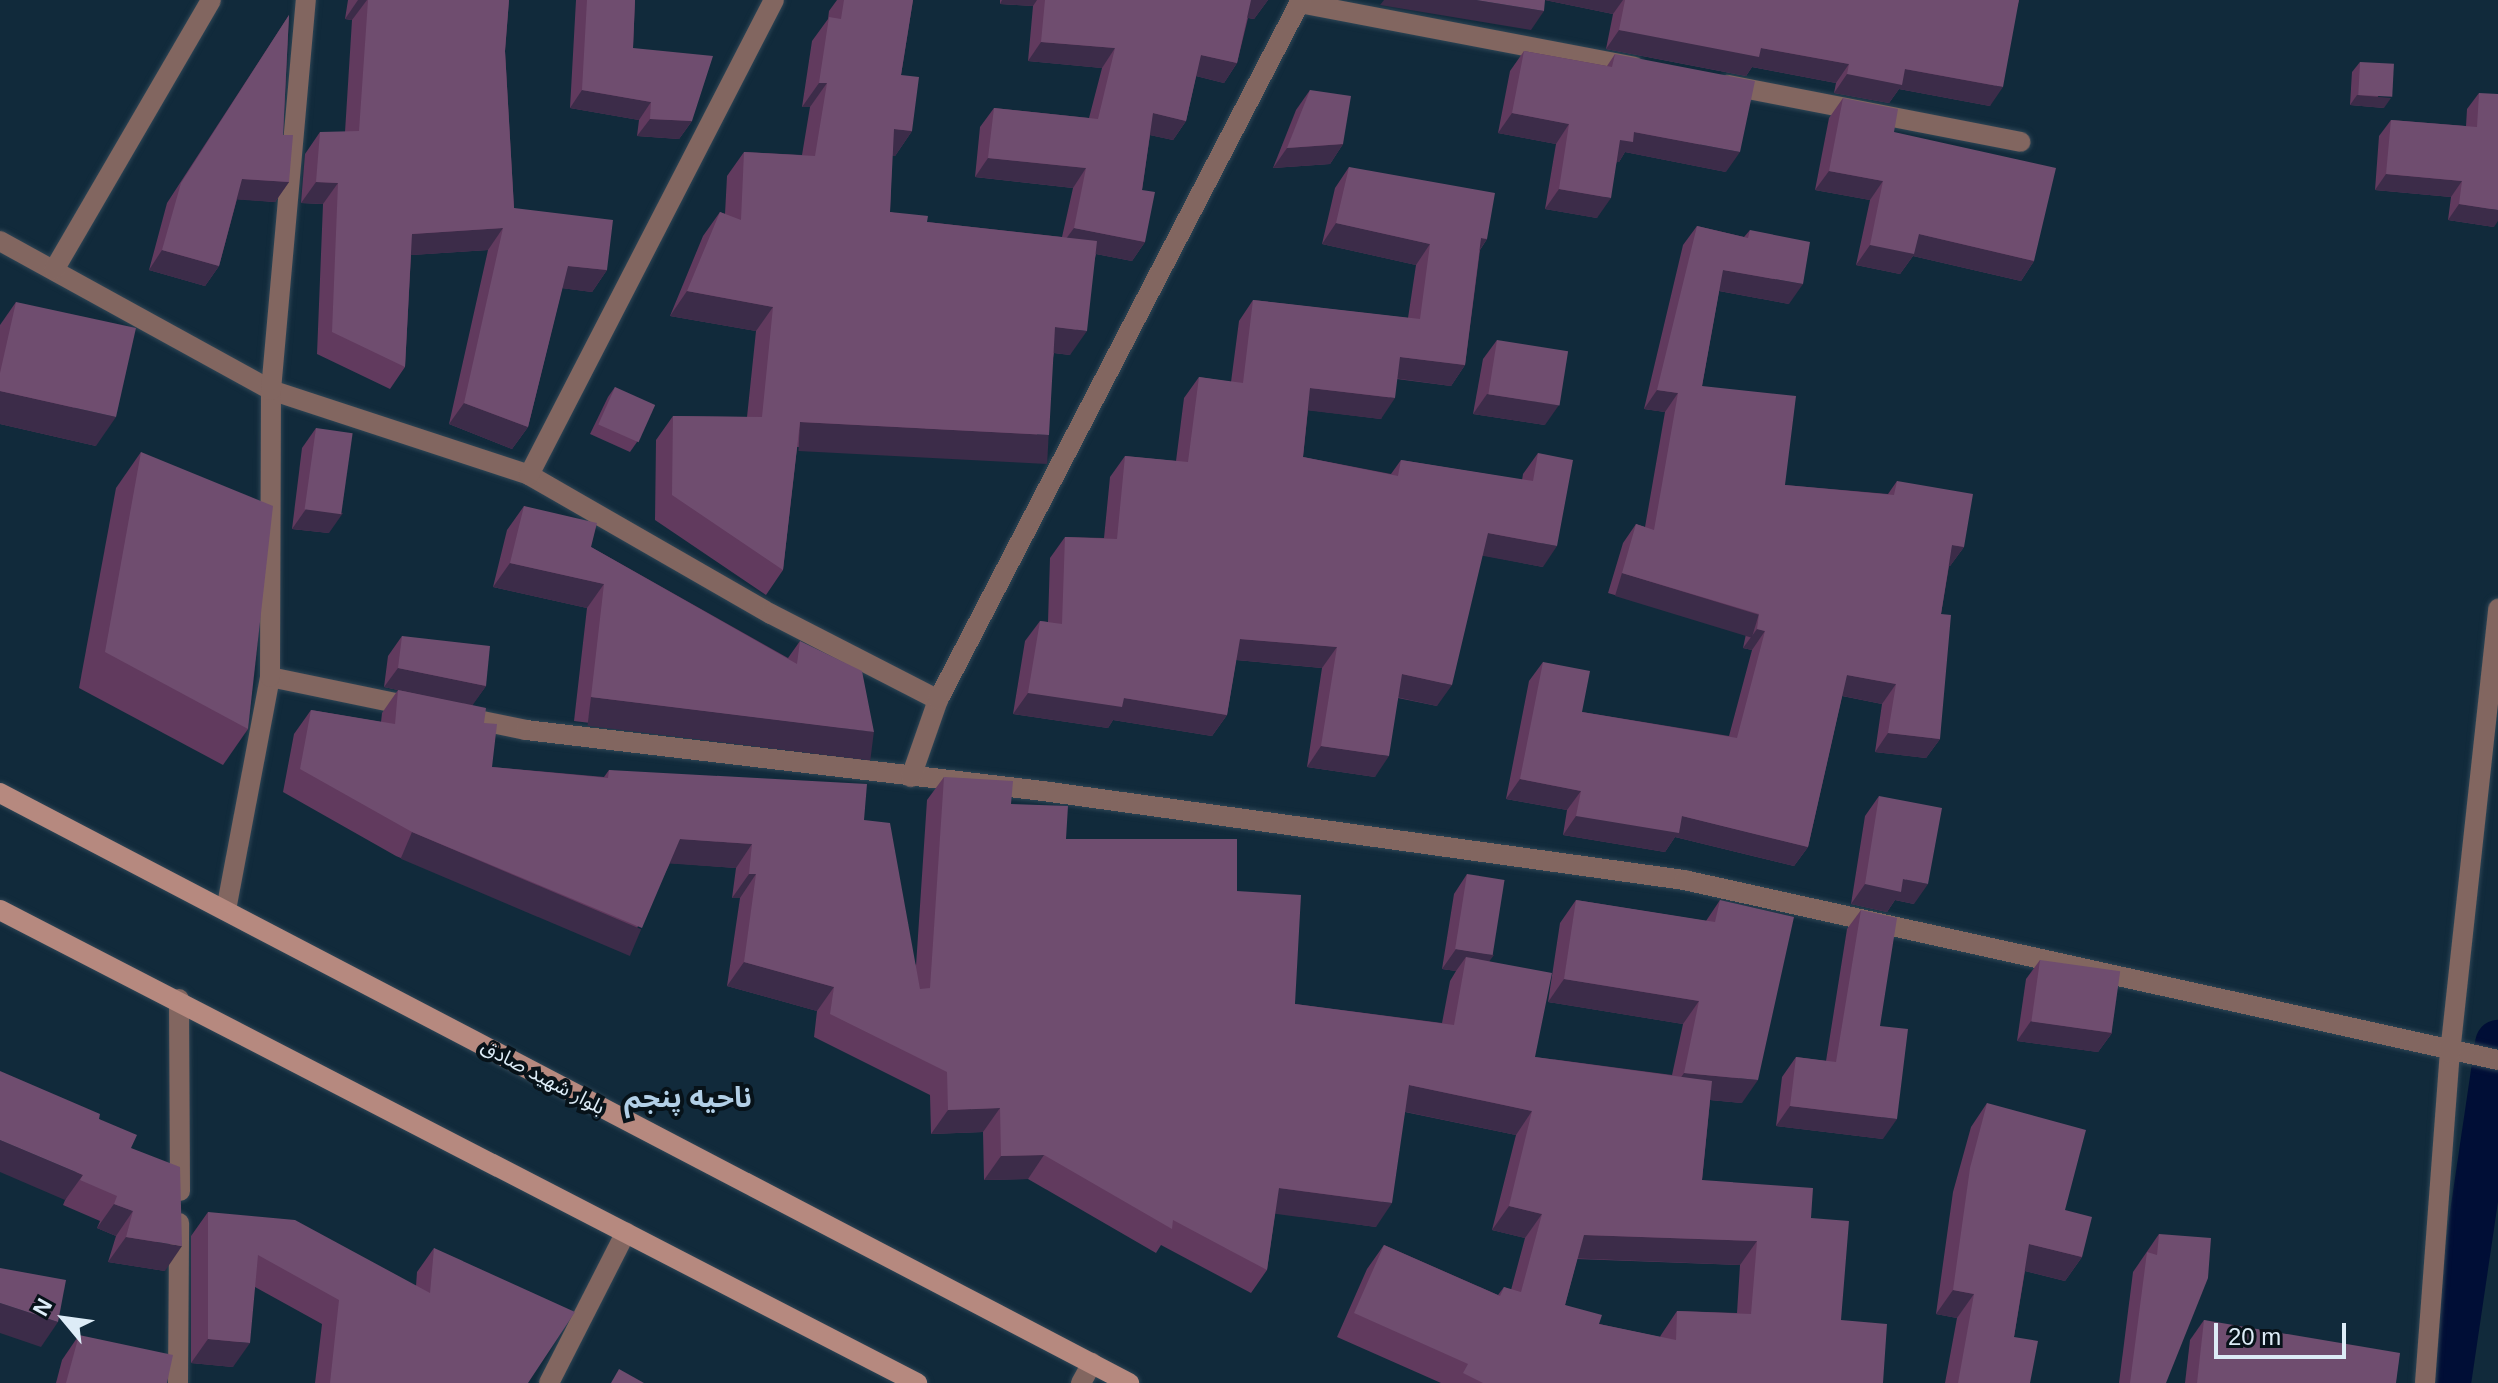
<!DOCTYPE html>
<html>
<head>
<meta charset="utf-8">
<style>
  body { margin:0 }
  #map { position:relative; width:2498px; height:1383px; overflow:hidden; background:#112a3b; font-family:Arial,"Noto Sans Arabic",sans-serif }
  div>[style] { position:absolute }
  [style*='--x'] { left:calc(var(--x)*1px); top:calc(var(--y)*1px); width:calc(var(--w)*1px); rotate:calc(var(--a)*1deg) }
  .canal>* { height:46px; margin:-23px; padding:0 23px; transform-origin:23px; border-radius:23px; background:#000e36 }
  .roads { filter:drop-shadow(0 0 2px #2e4555) drop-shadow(0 0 2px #2e4555) }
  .street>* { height:20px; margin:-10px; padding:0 10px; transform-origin:10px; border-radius:10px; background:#826660 }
  .secondary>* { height:20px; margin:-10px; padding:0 10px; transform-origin:10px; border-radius:10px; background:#b6897f }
  .wall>* { inset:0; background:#613a5e }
  .shaded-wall>* { inset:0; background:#3c2c49; transform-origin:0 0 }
  .building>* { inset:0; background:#6f4d6f; transform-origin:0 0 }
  span { translate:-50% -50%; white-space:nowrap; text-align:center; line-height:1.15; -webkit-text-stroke:8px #071219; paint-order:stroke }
  .street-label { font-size:20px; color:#ddecf7 }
  .district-label { font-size:28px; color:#b2cfe6; font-weight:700 }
  .north { position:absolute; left:24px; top:1279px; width:80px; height:80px; -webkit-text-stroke:6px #071219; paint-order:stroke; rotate:299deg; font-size:22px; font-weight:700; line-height:32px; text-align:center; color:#ddecf7 }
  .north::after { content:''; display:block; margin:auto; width:28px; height:36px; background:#ddecf7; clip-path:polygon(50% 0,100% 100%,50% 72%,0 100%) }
  .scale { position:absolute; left:2214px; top:1323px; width:132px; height:36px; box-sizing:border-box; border:4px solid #ddecf7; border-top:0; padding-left:10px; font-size:24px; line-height:28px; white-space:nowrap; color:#ddecf7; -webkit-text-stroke:6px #071219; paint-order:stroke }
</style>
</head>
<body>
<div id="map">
  <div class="canal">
    <i style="--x:2448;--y:1383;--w:344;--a:-81.6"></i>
  </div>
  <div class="roads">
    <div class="street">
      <i style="--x:1300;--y:3;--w:340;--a:10.8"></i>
      <i style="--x:1728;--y:85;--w:298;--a:11"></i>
      <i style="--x:0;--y:241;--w:309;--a:28.8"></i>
      <i style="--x:271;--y:390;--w:272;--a:18.2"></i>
      <i style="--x:529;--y:475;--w:279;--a:29.9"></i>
      <i style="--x:771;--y:614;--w:188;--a:27.2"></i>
      <i style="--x:54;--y:270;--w:312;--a:-59.8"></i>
      <i style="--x:529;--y:475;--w:534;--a:-62.72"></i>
      <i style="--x:270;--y:677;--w:148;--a:11.7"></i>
      <i style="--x:458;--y:716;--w:69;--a:11.6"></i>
      <i style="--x:526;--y:730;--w:521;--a:6.73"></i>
      <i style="--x:1043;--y:791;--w:647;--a:7.9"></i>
      <i style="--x:1684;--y:880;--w:834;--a:12.47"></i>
      <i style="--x:911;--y:777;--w:82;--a:-70.7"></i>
      <i style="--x:938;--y:700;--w:789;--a:-62.59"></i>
      <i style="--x:226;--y:910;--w:237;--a:-79.3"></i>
      <i style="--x:270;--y:677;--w:287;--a:-89.8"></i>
      <i style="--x:271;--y:390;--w:392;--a:-84.9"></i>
      <i style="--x:179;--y:999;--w:192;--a:89.7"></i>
      <i style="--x:178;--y:1383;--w:160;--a:-89.6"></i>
      <i style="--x:549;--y:1383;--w:169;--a:-63"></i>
      <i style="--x:1081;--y:1383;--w:23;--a:-61"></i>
      <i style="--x:2425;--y:1383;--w:331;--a:-85.7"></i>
      <i style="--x:2450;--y:1053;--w:447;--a:-83.8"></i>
    </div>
    <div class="secondary">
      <i style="--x:0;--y:793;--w:1274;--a:27.59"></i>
      <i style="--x:0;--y:910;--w:1032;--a:27.29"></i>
    </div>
  </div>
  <div class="wall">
    <i style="clip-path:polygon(348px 0,509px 0,505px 51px,514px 208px,607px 270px,592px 292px,562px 288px,528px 427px,512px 449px,449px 424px,488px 250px,411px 255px,405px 367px,390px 389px,317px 354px,323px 204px,301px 203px,305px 154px,320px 132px,345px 132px,352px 20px,345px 19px)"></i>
    <i style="clip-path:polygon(576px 0,635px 0,633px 48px,692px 121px,679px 139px,637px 136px,639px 120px,570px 108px)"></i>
    <i style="clip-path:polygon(837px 0,913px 0,901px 75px,912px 131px,895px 156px,892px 155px,890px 212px,927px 222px,1062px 237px,1073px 188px,975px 177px,980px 127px,994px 108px,1089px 118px,1102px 68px,1028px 61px,1033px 6px,1000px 4px,1000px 0,1268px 0,1254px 19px,1248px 18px,1237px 63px,1224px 83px,1196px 76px,1186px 121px,1173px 140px,1150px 135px,1142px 190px,1145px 242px,1132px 261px,1096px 254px,1070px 355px,1054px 353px,1032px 459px,797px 447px,783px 570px,766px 595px,655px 520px,656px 440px,673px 416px,747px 417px,756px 331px,670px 316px,703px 236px,720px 212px,725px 214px,727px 176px,744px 152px,802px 155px,810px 107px,802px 107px,812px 41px,828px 19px,829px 11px)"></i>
    <i style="clip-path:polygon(1545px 0,2019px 0,1990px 106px,1899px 89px,1889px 103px,1834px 93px,1836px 83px,1752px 67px,1746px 76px,1606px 49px,1613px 14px)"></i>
    <i style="clip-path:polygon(289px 15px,283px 135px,289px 182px,275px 202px,237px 199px,219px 266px,205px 286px,149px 270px,167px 203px)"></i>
    <i style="clip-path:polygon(1524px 51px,1607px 66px,1615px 54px,1726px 172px,1625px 152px,1619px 162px,1617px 161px,1597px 218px,1545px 209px,1556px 144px,1498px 133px,1510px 71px)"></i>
    <i style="clip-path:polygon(2360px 62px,2384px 108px,2350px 105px,2352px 72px)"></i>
    <i style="clip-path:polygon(1310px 90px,1343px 144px,1330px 164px,1273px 168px,1296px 110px)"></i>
    <i style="clip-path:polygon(2479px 93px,2494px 227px,2448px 220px,2451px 197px,2375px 190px,2379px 136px,2391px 120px,2466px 126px,2467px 109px)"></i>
    <i style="clip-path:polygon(1843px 98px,1894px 132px,2034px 261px,2021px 281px,1913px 256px,1900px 274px,1856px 265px,1870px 200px,1815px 190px,1829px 118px)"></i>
    <i style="clip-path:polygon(1349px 167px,1487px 239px,1480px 250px,1465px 365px,1451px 386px,1397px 379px,1381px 419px,1308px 410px,1303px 457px,1391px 474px,1401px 460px,1522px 480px,1523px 474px,1538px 453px,1543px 567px,1482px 555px,1437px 706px,1398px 698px,1375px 777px,1307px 767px,1322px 668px,1236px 660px,1227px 715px,1212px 736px,1113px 720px,1108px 728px,1013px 714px,1025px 641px,1040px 621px,1048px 622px,1050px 558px,1065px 537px,1104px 538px,1110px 477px,1125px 456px,1176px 461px,1184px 398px,1199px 377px,1231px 382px,1239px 321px,1253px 300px,1408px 318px,1416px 265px,1322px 244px,1335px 188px)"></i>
    <i style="clip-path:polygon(1697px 226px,1744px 237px,1750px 230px,1789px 304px,1719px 291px,1702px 386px,1785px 485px,1888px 494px,1897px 481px,1964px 547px,1950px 566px,1949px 566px,1941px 614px,1940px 739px,1926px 758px,1875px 752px,1882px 704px,1842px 696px,1808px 847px,1794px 866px,1675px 837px,1665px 852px,1563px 835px,1567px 810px,1506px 799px,1529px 681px,1543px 662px,1582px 712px,1729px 736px,1752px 650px,1743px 648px,1746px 634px,1608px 593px,1623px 543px,1636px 524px,1645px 527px,1665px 412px,1644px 409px,1683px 245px)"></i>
    <i style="clip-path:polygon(16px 302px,96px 446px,0 424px,0 325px)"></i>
    <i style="clip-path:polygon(1497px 340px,1545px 425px,1473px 414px,1483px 359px)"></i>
    <i style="clip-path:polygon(615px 387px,637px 442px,630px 452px,590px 434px,608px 397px)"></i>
    <i style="clip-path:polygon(316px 428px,329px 533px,292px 529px,302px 448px)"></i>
    <i style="clip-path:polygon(141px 452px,248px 729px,223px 765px,79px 688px,116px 488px)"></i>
    <i style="clip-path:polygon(524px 506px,591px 547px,788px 658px,800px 641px,857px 756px,574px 721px,587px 608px,493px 587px,507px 530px)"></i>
    <i style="clip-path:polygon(evenodd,402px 636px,486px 686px,472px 705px,484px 723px,492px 767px,604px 777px,609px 770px,864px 820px,916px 966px,927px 800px,944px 777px,1011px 804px,1066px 839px,1237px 891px,1295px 1004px,1442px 1023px,1450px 981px,1456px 971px,1442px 969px,1454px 894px,1467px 874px,1489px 961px,1535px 1057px,1672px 1075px,1683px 1024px,1548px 1002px,1560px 923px,1576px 900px,1706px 921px,1720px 900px,1742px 1103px,1710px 1100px,1702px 1180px,1811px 1218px,1841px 1320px,1883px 1383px,1441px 1383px,1337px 1337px,1367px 1269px,1384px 1245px,1498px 1295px,1504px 1287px,1511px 1290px,1525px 1238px,1492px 1230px,1516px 1135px,1405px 1112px,1376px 1227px,1275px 1213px,1267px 1270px,1251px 1293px,1161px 1245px,1156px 1253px,1028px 1179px,984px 1180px,983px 1132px,931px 1134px,930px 1095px,814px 1037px,817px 1011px,727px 986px,740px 898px,732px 898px,736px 868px,670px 863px,625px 952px,396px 856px,283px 792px,294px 734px,311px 710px,381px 722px,382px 713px,398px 690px,384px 687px,388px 656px,402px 636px,1577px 1259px,1740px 1265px,1737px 1313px,1677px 1311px,1661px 1335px,1660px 1337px,1599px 1324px,1565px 1305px,1577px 1259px)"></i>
    <i style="clip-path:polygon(1879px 796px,1914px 904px,1895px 900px,1887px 912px,1851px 904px,1865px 816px)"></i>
    <i style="clip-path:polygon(1861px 910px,1880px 1026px,1883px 1139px,1776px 1126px,1782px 1077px,1796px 1057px,1826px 1061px,1847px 929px)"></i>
    <i style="clip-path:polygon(2040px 960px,2112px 1033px,2098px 1052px,2017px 1041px,2026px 979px)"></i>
    <i style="clip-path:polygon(1987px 1103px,2065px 1210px,2082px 1257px,2065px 1281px,2025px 1271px,2014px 1337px,2030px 1383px,1945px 1383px,1957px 1318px,1936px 1314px,1953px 1192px,1971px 1127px)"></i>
    <i style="clip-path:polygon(99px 1119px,131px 1148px,165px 1271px,108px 1262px,116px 1236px,97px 1228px,100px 1221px,63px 1205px)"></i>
    <i style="clip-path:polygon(208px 1212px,416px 1286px,417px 1272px,434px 1248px,528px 1383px,315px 1383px,322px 1324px,255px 1287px,233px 1367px,191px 1363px,191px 1236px)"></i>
    <i style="clip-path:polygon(2159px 1234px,2166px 1383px,2119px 1383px,2133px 1272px)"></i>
    <i style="clip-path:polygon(2204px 1320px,2396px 1383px,2185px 1383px,2190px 1340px)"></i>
    <i style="clip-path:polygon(79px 1335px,167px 1383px,56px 1383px,62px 1360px)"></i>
  </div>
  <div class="shaded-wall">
    <i style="clip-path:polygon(358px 0,367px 0,352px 20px,345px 19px)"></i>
    <i style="clip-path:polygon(1002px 0,1037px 0,1033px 6px,1000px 4px)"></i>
    <i style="clip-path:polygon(1250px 0,1268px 0,1254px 19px,1239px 16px)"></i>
    <i style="clip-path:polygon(1384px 0,1476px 0,1544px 11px,1531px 30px,1380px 5px)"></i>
    <i style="clip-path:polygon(1545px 0,1623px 0,1613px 14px)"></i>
    <i style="clip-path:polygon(1619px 30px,1761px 48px,1849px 64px,1836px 83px,1752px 67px,1746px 76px,1606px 49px)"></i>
    <i style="clip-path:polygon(1041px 42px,1115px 48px,1102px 68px,1028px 61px)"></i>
    <i style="clip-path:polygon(1201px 55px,1237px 63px,1224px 83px,1188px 74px)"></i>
    <i style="clip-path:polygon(1905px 69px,2003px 87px,1990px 106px,1899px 89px,1889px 103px,1834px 93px,1847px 74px)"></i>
    <i style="clip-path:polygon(819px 83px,827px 83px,810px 107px,802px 107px)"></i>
    <i style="clip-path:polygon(582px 90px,651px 102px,639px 120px,570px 108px)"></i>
    <i style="clip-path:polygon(2357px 95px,2391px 98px,2384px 108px,2350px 105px)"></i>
    <i style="clip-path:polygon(1153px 113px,1186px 121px,1173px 140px,1140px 133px)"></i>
    <i style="clip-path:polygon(1512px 113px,1569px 124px,1556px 144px,1498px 133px)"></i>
    <i style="clip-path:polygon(650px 119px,692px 121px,679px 139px,637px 136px)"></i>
    <i style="clip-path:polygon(894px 129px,912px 131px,895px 156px,877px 153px)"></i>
    <i style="clip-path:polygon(1634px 132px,1740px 152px,1726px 172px,1625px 152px,1619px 162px,1606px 160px,1620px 140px)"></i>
    <i style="clip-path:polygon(1343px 144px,1330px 164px,1273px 168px,1287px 148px)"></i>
    <i style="clip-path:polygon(988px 158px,1086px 168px,1073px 188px,975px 177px)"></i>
    <i style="clip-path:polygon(1829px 171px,1883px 181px,1870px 200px,1815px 190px)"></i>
    <i style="clip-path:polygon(2386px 174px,2462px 181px,2451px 197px,2375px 190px)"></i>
    <i style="clip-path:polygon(242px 179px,289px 182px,275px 202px,229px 199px)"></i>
    <i style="clip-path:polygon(316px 182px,338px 183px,323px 204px,301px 203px)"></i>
    <i style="clip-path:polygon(1559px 189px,1611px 198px,1597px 218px,1545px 209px)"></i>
    <i style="clip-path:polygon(2459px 204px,2498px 210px,2498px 221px,2494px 227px,2448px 220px)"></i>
    <i style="clip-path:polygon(1336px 223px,1430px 244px,1416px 265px,1322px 244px)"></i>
    <i style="clip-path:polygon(503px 228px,488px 250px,397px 256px,412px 234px)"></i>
    <i style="clip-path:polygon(1074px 228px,1145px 242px,1132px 261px,1060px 247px)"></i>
    <i style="clip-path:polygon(1919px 234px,2034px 261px,2021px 281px,1913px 256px,1900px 274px,1856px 265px,1870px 245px)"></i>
    <i style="clip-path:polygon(1481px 238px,1487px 239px,1473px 260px)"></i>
    <i style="clip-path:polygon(162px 250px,219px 266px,205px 286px,149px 270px)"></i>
    <i style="clip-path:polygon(568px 266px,607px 270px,592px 292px,553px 287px)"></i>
    <i style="clip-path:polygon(1723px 270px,1803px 284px,1789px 304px,1709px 289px)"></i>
    <i style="clip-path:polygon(687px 291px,773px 307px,756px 331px,670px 316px)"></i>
    <i style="clip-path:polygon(1055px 327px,1087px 331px,1070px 355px,1038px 351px)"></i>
    <i style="clip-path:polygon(1400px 357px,1465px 365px,1451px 386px,1386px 377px)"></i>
    <i style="clip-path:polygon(1310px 388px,1395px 398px,1381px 419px,1296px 409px)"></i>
    <i style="clip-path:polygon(1657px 390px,1678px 393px,1665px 412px,1644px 409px)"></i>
    <i style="clip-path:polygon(0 391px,116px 417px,96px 446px,0 424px)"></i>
    <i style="clip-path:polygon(1487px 394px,1559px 405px,1545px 425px,1473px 414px)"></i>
    <i style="clip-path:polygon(464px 403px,528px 427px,512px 449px,449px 424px)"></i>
    <i style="left:800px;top:422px;width:249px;height:29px;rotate:3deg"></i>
    <i style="clip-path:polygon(306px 509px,343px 513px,329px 533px,292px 529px)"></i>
    <i style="clip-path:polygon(1488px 533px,1557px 546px,1543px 567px,1473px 554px)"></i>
    <i style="clip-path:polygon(1952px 545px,1964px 547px,1950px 566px,1939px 564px)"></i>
    <i style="clip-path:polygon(510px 563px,604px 584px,587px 608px,493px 587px)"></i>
    <i style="left:1622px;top:573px;width:143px;height:24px;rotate:17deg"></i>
    <i style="clip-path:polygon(1757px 629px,1765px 631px,1752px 650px,1743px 648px)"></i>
    <i style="clip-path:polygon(1240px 639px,1337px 647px,1322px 668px,1226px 659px)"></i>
    <i style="clip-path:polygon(398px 668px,486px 686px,472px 706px,384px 687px)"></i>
    <i style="clip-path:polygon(1402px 674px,1452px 685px,1437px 706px,1387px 695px)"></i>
    <i style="clip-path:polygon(1847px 675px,1896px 684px,1882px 704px,1833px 694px)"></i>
    <i style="clip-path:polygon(1028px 693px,1124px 698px,1227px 715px,1212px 736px,1113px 720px,1108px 728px,1013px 714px)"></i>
    <i style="left:591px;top:697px;width:285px;height:29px;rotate:7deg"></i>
    <i style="clip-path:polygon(1888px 733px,1940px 739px,1926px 758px,1875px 752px)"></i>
    <i style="clip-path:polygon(1321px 746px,1389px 756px,1375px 777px,1307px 767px)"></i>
    <i style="clip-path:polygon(1520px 779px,1581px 791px,1567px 810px,1506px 799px)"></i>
    <i style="clip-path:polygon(1576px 816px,1682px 816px,1808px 847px,1794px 866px,1675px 837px,1665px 852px,1563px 835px)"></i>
    <i style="left:412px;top:832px;width:249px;height:29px;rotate:23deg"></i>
    <i style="clip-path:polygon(680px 839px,752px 844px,736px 868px,663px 863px)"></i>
    <i style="clip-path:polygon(749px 874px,756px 874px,740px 898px,732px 898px)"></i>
    <i style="clip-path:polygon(1903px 879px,1928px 884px,1914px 904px,1895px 900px,1887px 912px,1851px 904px,1865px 884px)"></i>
    <i style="clip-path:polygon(1456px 949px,1494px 955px,1480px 974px,1466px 957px,1456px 971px,1442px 969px)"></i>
    <i style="clip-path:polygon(744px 962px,834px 987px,817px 1011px,727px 986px)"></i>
    <i style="clip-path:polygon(1564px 979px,1699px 1001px,1683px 1024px,1548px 1002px)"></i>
    <i style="clip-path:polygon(2031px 1021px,2112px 1033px,2098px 1052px,2017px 1041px)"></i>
    <i style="clip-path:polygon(1684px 1073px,1758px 1080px,1742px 1103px,1668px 1096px)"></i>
    <i style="clip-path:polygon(1409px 1085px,1532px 1111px,1516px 1135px,1392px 1109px)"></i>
    <i style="clip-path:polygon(1790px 1106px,1897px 1119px,1883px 1139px,1776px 1126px)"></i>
    <i style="clip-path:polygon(1000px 1108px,983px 1132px,931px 1134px,948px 1110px)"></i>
    <i style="clip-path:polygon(0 1140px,83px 1175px,65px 1200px,0 1172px)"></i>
    <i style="clip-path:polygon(1044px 1155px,1028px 1179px,984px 1180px,1001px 1156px)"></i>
    <i style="clip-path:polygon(1279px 1188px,1392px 1203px,1376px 1227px,1262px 1212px)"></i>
    <i style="clip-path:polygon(114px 1204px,133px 1211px,116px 1236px,97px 1228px)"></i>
    <i style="clip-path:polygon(1509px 1206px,1542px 1214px,1525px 1238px,1492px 1230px)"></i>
    <i style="clip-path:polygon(1584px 1235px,1757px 1241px,1740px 1265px,1567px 1258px)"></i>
    <i style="clip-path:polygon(126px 1237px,182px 1246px,165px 1271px,108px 1262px)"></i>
    <i style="clip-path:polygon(2029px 1244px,2082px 1257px,2065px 1281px,2013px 1268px)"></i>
    <i style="clip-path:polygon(1953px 1290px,1974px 1294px,1957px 1318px,1936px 1314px)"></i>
    <i style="clip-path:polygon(0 1303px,58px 1322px,41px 1347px,0 1333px)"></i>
    <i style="clip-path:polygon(208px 1339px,250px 1343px,233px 1367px,191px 1363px)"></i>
  </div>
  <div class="building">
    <i style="clip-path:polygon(368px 0,509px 0,505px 51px,514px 208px,613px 220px,607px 270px,568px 266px,528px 427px,464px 403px,503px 228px,412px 234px,405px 367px,332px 332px,338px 183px,316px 182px,320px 132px,359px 131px)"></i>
    <i style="clip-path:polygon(587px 0,635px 0,633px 48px,713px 56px,692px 121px,650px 119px,651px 102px,582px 90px)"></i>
    <i style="clip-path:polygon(844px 0,913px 0,901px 75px,919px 77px,912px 131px,894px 129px,890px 212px,928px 216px,927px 222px,1097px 241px,1087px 331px,1055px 327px,1049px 435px,800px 422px,783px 570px,672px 495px,673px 416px,762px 417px,773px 307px,687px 291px,720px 212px,741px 220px,744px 152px,815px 156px,827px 83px,819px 83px,829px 17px,841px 19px)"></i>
    <i style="clip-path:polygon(1045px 0,1251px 0,1237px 63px,1201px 55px,1186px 121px,1153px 113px,1142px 190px,1155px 192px,1145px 242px,1074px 228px,1086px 168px,988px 158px,994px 108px,1098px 119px,1115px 48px,1041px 42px)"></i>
    <i style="clip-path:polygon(1476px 0,1545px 0,1544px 11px)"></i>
    <i style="clip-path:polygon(1625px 0,2019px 0,2003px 87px,1905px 69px,1902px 85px,1847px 74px,1849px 64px,1761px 48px,1759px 57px,1619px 30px)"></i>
    <i style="clip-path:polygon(289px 15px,283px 135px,293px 135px,289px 182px,242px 179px,219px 266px,162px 250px,181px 183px)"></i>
    <i style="clip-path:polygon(1524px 51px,1612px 67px,1615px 54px,1755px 81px,1740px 152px,1634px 132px,1633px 142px,1620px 140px,1611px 198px,1559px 189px,1569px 124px,1512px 113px)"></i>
    <i style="left:2360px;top:62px;width:34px;height:33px;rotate:3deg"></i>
    <i style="clip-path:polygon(1310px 90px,1351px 96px,1343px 144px,1287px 148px)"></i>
    <i style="clip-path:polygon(2479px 93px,2498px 94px,2498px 210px,2459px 204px,2462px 181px,2386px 174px,2391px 120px,2477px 127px)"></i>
    <i style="clip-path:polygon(1843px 98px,1898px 109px,1894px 132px,2056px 168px,2034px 261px,1919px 234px,1914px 254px,1870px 245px,1883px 181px,1829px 171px)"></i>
    <i style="clip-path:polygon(1349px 167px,1495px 193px,1487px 239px,1481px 238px,1465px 365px,1400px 357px,1395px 398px,1310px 388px,1303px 457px,1398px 476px,1401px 460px,1533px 481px,1538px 453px,1573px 460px,1557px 546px,1488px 533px,1452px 685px,1402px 674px,1389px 756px,1321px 746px,1337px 647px,1240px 639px,1227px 715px,1124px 698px,1122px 707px,1028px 693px,1040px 621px,1062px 624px,1065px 537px,1117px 539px,1125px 456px,1188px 462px,1199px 377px,1243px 383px,1253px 300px,1420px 319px,1430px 244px,1336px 223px)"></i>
    <i style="clip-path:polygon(1697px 226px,1748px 238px,1750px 230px,1810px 242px,1803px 284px,1723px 270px,1702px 386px,1796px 396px,1785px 485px,1894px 495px,1897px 481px,1973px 494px,1964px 547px,1952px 545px,1941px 614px,1951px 615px,1940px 739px,1888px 733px,1896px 684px,1847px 675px,1808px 847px,1682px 816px,1679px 833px,1576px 816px,1581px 791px,1520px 779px,1543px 662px,1590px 671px,1582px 712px,1737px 738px,1765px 631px,1757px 629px,1759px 614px,1622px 573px,1636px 524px,1654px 530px,1678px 393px,1657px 390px)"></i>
    <i style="clip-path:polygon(16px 302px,136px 328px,116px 417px,0 391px,0 373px)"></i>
    <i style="left:1497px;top:340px;width:72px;height:55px;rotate:9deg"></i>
    <i style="left:615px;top:387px;width:44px;height:41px;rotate:24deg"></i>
    <i style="left:316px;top:428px;width:37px;height:82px;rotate:8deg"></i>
    <i style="clip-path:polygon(141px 452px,273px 506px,248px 729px,105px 652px)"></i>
    <i style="clip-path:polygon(524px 506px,597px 523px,591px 547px,797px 664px,800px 641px,862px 671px,874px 732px,591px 697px,604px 584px,510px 563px)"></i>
    <i style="clip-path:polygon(402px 636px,490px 646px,486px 686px,398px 668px)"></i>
    <i style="clip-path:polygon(evenodd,398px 690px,486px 708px,484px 723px,497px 724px,492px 767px,608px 778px,609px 770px,867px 784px,864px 820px,890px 823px,920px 989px,930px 988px,944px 777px,1013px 781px,1011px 804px,1068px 806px,1066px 839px,1237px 839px,1237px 891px,1301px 895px,1295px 1004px,1454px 1025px,1466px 957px,1552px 973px,1535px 1057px,1712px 1081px,1702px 1180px,1813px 1188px,1811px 1218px,1849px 1221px,1841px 1320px,1887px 1324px,1883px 1383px,1483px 1383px,1463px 1373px,1468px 1364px,1354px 1313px,1384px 1245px,1500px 1296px,1504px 1287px,1521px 1292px,1542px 1214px,1509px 1206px,1532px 1111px,1409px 1085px,1392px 1203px,1279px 1188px,1267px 1270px,1173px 1220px,1172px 1229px,1044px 1155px,1001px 1156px,1000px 1108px,948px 1110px,947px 1072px,830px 1014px,834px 987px,744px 962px,756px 874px,749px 874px,752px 844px,680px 839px,642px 928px,412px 832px,300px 769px,311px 710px,395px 724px,398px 690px,1584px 1235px,1757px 1241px,1751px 1314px,1677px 1311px,1676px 1340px,1599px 1324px,1602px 1315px,1565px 1305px,1584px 1235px)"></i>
    <i style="clip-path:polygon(1879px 796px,1942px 808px,1928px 884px,1903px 879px,1901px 892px,1865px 884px)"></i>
    <i style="left:1467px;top:874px;width:38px;height:76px;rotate:9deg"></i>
    <i style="clip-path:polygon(1576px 900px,1715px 922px,1720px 900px,1794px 917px,1758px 1080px,1684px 1073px,1699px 1001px,1564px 979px)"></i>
    <i style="clip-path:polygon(1861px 910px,1897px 918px,1880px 1026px,1908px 1029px,1897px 1119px,1790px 1106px,1796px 1057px,1836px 1062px)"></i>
    <i style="left:2040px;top:960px;width:81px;height:62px;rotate:8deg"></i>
    <i style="clip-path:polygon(0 1071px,100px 1114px,99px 1119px,137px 1135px,131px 1148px,180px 1167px,182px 1246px,126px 1237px,133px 1211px,114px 1204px,117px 1196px,80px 1180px,83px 1175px,0 1140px)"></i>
    <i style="clip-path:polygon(1987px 1103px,2086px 1130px,2065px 1210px,2092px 1217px,2082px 1257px,2029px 1244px,2014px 1337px,2038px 1341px,2030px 1383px,1958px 1383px,1974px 1294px,1953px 1290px,1970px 1168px)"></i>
    <i style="clip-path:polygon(208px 1212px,295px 1220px,430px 1293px,434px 1248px,575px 1312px,528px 1383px,330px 1383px,339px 1300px,258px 1255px,250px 1343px,208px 1339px)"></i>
    <i style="clip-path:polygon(2159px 1234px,2211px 1238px,2208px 1278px,2166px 1383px,2130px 1383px,2147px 1252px,2157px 1255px)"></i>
    <i style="clip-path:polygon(0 1268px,66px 1280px,58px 1322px,0 1303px)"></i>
    <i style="clip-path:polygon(2204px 1320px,2400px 1353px,2396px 1383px,2197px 1383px)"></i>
    <i style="clip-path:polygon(79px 1335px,173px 1355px,167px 1383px,66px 1383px)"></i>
    <i style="clip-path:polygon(619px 1369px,644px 1383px,611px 1383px)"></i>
  </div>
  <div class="street-label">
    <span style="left:543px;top:1077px;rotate:28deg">بلوار شهید صادق</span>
  </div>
  <div class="district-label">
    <span style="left:688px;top:1098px">ناحیه پنجم</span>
  </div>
  <div class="north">N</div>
  <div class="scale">20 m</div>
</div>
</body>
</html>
